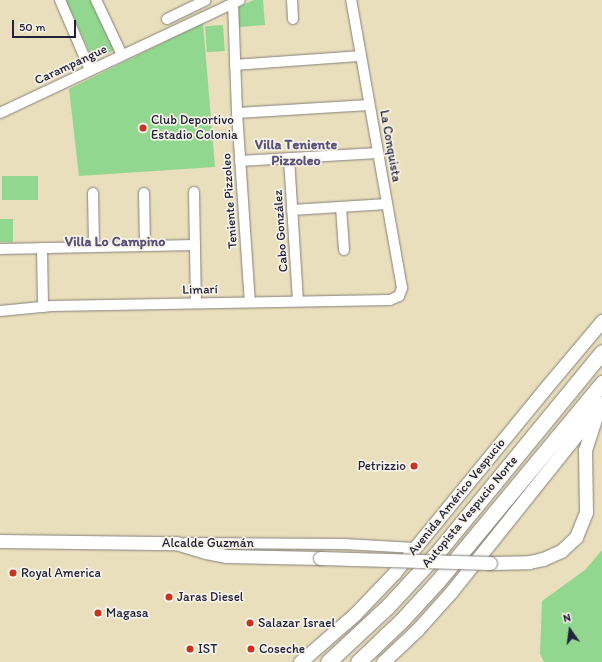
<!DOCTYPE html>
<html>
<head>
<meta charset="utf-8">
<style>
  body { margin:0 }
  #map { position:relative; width:602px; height:662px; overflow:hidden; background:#e9dfbc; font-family:Itim,sans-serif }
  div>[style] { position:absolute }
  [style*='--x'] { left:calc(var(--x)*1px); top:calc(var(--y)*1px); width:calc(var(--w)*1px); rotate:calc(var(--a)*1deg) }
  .green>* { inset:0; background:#92d78f; transform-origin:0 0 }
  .roads { filter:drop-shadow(0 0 1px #86807c) drop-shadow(0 0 1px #86807c) }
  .minor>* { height:10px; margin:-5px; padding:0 5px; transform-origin:5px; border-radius:5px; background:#fff }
  .major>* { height:13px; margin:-6.5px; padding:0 6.5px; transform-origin:6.5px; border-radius:6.5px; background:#fff }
  .highway>* { height:15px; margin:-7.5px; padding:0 7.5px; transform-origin:7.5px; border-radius:7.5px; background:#fff }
  .bridges { filter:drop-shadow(0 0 1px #86807c) drop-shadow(0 0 1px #86807c) }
  .major-bridge>* { height:13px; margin:-6.5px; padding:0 6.5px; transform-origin:6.5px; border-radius:6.5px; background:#fff }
  .dots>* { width:11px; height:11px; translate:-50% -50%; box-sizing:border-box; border:2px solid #f7f3e8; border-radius:50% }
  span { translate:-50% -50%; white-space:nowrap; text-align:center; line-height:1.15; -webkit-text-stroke:3.5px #f7f3e8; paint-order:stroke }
  .street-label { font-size:13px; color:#22223b }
  .poi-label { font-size:13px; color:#22223b }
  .left { translate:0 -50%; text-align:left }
  .right { translate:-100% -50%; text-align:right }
  .neighbourhood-label { font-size:14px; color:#59517a; font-weight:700 }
  .north { position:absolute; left:550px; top:610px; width:40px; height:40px; -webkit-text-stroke:3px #f7f3e8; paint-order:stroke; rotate:346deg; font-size:11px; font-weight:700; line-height:16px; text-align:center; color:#22223b }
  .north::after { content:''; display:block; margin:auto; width:14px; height:18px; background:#22223b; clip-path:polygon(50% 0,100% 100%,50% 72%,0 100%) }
  .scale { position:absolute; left:12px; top:20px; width:64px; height:18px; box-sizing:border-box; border:2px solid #22223b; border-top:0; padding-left:5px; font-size:12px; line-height:14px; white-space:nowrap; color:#22223b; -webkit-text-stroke:3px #f7f3e8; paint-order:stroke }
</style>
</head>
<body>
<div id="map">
  <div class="green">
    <i style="clip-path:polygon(66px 0,93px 0,115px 50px,94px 59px,92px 58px)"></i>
    <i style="clip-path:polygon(254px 0,263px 0,265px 25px,239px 27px,238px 7px)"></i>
    <i style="clip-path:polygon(203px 23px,215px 167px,79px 176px,69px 89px)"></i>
    <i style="left:223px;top:25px;width:26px;height:18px;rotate:86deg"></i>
    <i style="left:38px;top:176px;width:24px;height:36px;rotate:90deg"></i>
    <i style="left:0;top:219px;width:13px;height:23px"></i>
    <i style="clip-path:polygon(602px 550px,602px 662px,544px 662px,540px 654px,542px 601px,585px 570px)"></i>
  </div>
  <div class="roads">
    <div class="minor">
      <i style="--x:60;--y:0;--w:76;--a:66.8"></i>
      <i style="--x:96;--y:0;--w:61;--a:64.7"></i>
      <i style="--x:292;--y:0;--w:19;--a:87"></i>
      <i style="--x:233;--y:3;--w:110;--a:87.9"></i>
      <i style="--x:237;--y:113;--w:189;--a:86.1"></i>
      <i style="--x:167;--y:19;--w:43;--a:-26"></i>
      <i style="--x:235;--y:65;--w:126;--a:-4.1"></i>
      <i style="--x:0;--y:113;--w:265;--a:-25.2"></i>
      <i style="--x:237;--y:113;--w:132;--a:-3.5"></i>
      <i style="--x:289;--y:158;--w:143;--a:86.4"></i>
      <i style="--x:240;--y:161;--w:138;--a:-3.3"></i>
      <i style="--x:194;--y:192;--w:111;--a:89"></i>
      <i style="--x:93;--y:193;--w:54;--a:88.9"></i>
      <i style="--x:144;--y:193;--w:53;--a:88.9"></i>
      <i style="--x:341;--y:207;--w:43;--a:86"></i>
      <i style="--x:292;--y:210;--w:95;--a:-3.6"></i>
      <i style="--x:42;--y:248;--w:59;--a:89"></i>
      <i style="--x:0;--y:249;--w:195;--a:-1.2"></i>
      <i style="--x:0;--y:311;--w:52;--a:-5.5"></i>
      <i style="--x:52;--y:306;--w:338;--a:-1"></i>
      <i style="--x:390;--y:300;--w:10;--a:-24"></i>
      <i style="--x:399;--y:296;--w:9;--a:-69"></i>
      <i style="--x:402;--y:288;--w:292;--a:-100"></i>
      <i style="--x:186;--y:543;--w:158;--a:0.4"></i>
      <i style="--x:344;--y:544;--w:71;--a:3.2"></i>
    </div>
    <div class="major">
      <i style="--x:0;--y:541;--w:176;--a:0.7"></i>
      <i style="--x:176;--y:543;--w:31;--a:17"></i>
      <i style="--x:206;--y:552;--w:21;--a:11"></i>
      <i style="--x:227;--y:556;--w:93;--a:1.2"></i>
      <i style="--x:490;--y:563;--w:39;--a:-1"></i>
      <i style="--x:529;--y:562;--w:14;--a:-12"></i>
      <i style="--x:543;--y:559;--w:20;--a:-24"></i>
      <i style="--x:561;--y:551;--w:21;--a:-43"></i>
      <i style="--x:576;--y:537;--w:27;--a:-68"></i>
      <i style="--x:586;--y:512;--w:62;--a:-90.9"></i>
      <i style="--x:585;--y:450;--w:36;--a:-72"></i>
      <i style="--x:300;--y:662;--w:73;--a:-41.1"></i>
      <i style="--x:355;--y:614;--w:58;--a:-46.4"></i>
      <i style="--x:395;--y:572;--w:234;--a:-50.7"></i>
      <i style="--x:543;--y:391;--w:92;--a:-49.9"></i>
      <i style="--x:383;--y:662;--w:47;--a:-43.3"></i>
      <i style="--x:417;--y:630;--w:51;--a:-48.2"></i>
      <i style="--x:451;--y:592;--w:242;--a:-51.4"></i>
    </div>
    <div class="highway">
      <i style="--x:328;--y:662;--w:82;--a:-43"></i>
      <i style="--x:388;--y:606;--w:72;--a:-47.2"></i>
      <i style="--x:437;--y:553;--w:260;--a:-50.6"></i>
      <i style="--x:358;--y:662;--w:61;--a:-43.7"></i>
      <i style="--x:402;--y:620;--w:52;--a:-47.4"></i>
      <i style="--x:437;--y:582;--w:259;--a:-50.3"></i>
    </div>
  </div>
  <div class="bridges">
    <div class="major-bridge">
      <i style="--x:320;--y:558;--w:170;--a:1.7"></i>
    </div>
  </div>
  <div class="dots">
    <i style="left:143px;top:128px;background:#c8321e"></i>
    <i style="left:414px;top:466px;background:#c8321e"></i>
    <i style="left:13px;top:573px;background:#c8321e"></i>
    <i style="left:169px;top:597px;background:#c8321e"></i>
    <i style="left:98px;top:613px;background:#c8321e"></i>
    <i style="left:250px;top:623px;background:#c8321e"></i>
    <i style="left:190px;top:649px;background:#c8321e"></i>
    <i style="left:251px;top:649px;background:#c8321e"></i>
  </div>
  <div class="street-label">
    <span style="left:71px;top:65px;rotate:-25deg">Carampangue</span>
    <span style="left:390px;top:146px;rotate:80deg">La Conquista</span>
    <span style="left:230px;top:201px;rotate:-94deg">Teniente Pizzoleo</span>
    <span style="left:281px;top:231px;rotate:-94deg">Cabo González</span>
    <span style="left:200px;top:290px;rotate:-1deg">Limarí</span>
    <span style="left:457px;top:497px;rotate:-51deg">Avenida Américo Vespucio</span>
    <span style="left:470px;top:512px;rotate:-50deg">Autopista Vespucio Norte</span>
    <span style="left:208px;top:543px">Alcalde Guzmán</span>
  </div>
  <div class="poi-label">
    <span class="left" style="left:151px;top:128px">Club Deportivo<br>Estadio Colonia</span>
    <span class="right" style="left:406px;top:466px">Petrizzio</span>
    <span class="left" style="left:21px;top:573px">Royal America</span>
    <span class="left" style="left:177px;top:597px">Jaras Diesel</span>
    <span class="left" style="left:106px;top:613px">Magasa</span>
    <span class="left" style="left:258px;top:623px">Salazar Israel</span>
    <span class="left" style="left:198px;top:649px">IST</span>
    <span class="left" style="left:259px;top:649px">Coseche</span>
  </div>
  <div class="neighbourhood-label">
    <span style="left:296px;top:153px">Villa Teniente<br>Pizzoleo</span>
    <span style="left:115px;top:242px">Villa Lo Campino</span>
  </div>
  <div class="north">N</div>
  <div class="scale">50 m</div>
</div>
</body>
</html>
